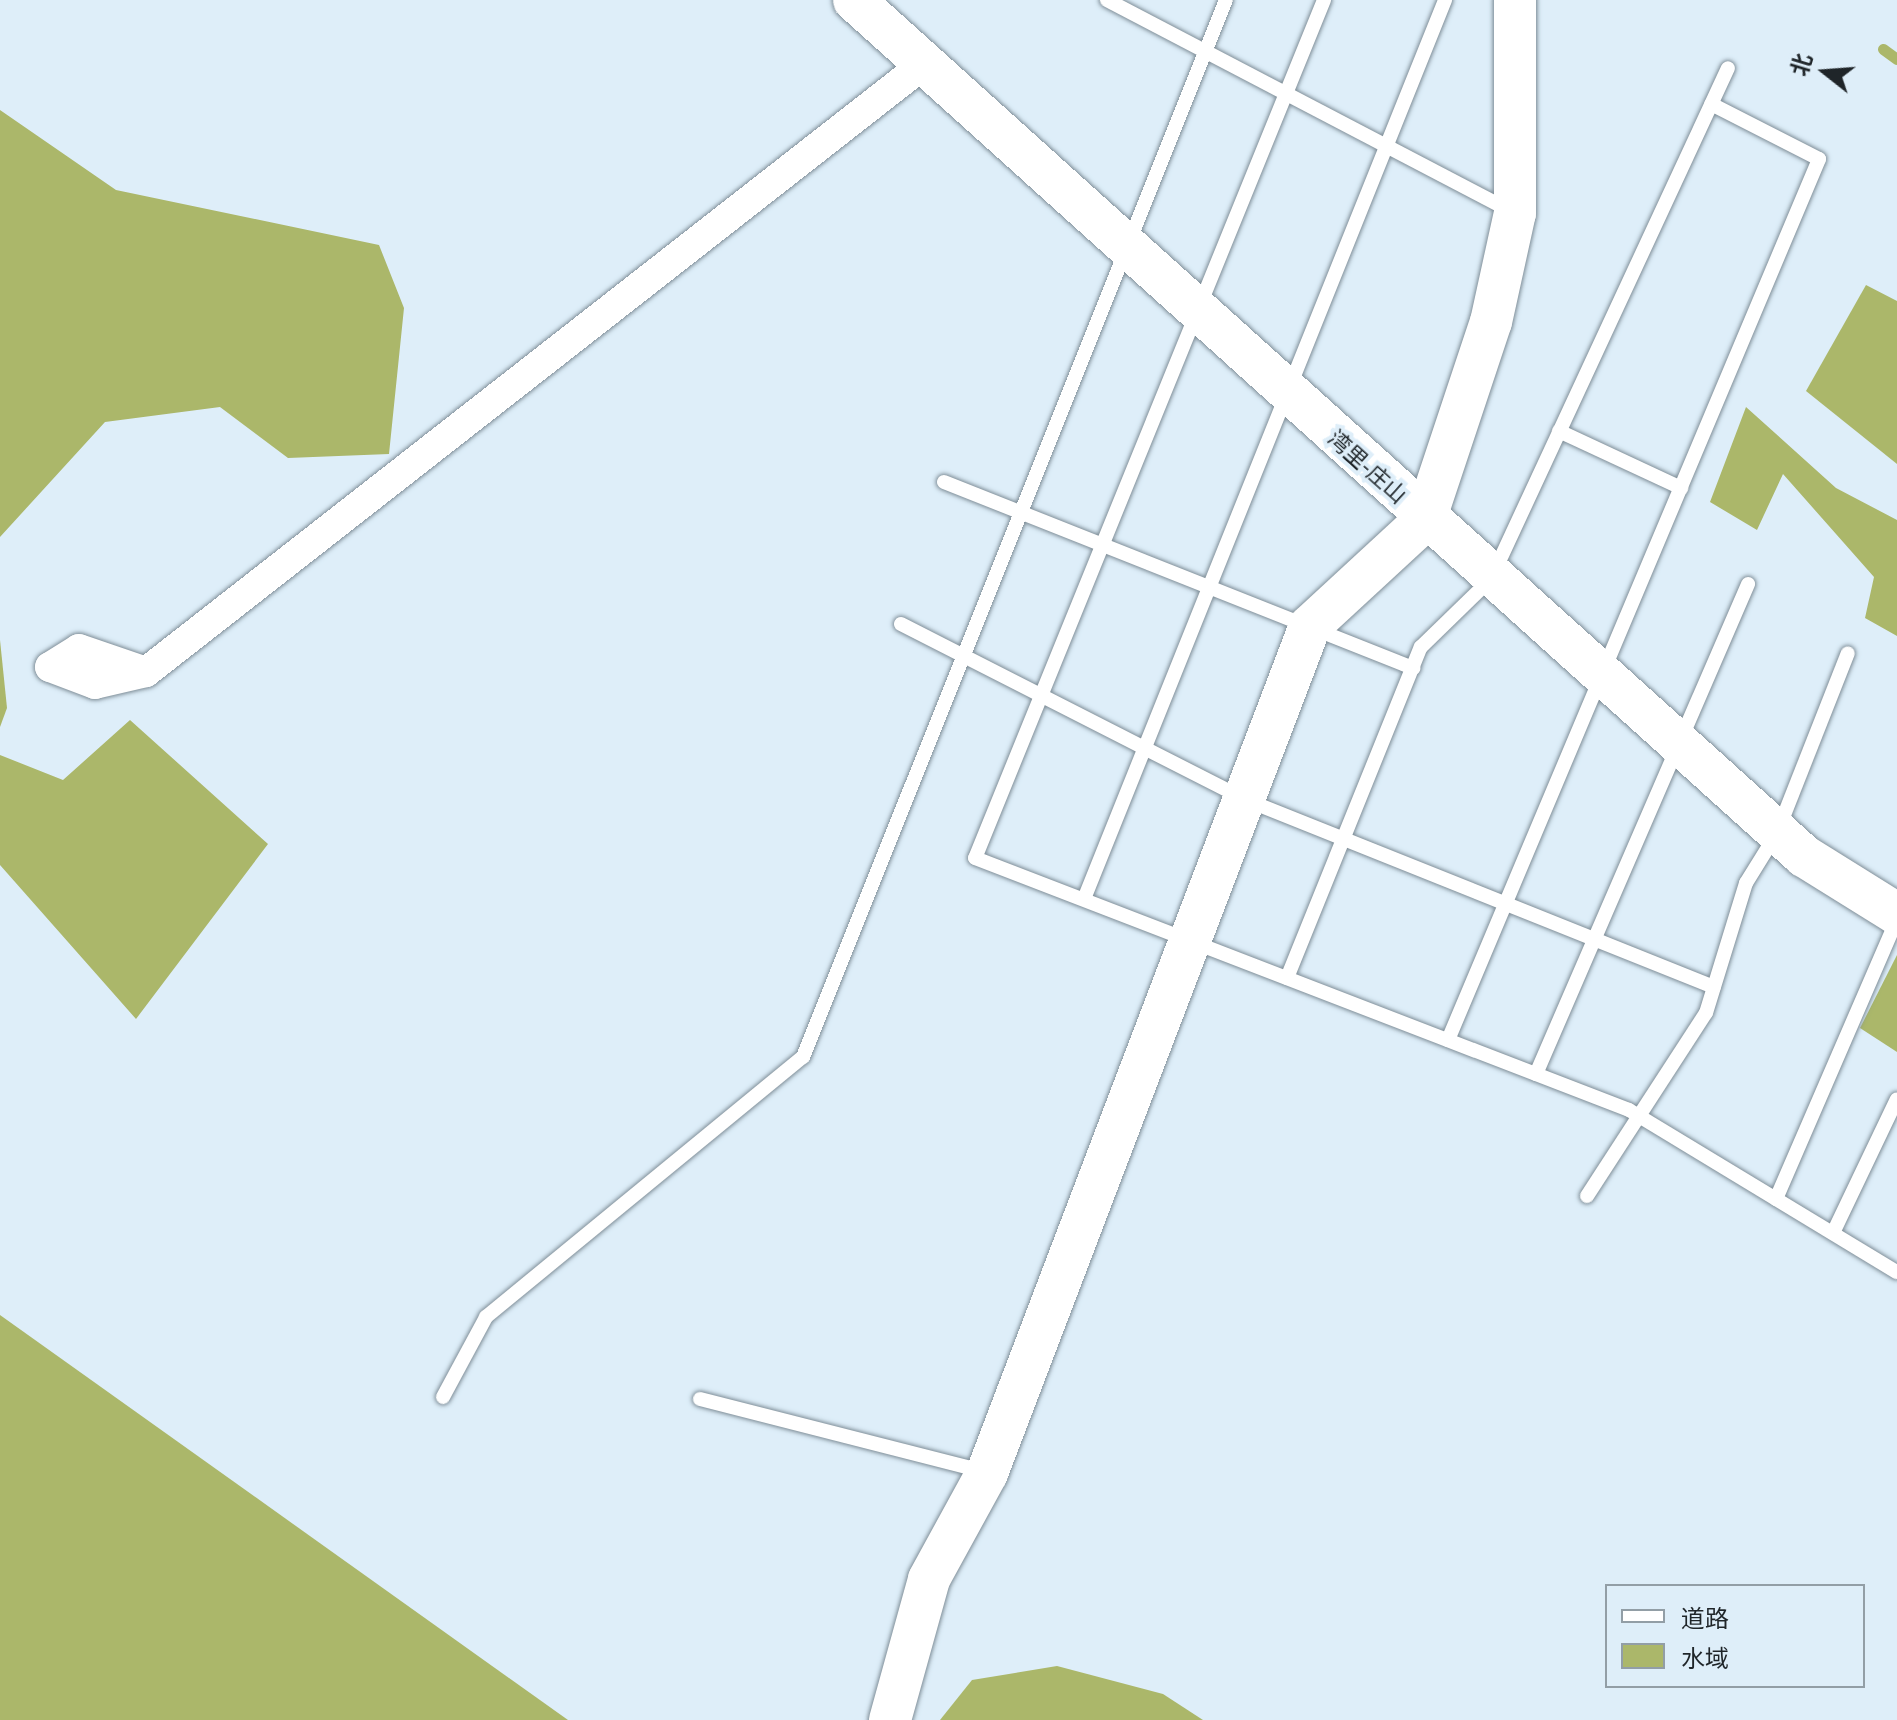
<!DOCTYPE html>
<html>
<head>
<meta charset="utf-8">
<style>
  body { margin:0 }
  #map { position:relative; width:1897px; height:1720px; overflow:hidden; background:#deeef9; font-family:"DejaVu Sans","Noto Sans SC",sans-serif }
  div>[style] { position:absolute }
  [style*='--x'] { left:calc(var(--x)*1px); top:calc(var(--y)*1px); width:calc(var(--w)*1px); rotate:calc(var(--a)*1deg) }
  .water>* { inset:0; background:#abb76a }
  .stream>* { height:11px; margin:-5.5px; padding:0 5.5px; transform-origin:5.5px; border-radius:5.5px; background:#abb76a }
  .roads { filter:drop-shadow(0 0 2px #7f8e98) drop-shadow(0 0 2px #7f8e98) }
  .lane>* { height:14px; margin:-7px; padding:0 7px; transform-origin:7px; border-radius:7px; background:#fff }
  .street>* { height:30px; margin:-15px; padding:0 15px; transform-origin:15px; border-radius:15px; background:#fff }
  .secondary>* { height:42px; margin:-21px; padding:0 21px; transform-origin:21px; border-radius:21px; background:#fff }
  span { translate:-50% -50%; white-space:nowrap; text-align:center; line-height:1.15; -webkit-text-stroke:8px #deeef9; paint-order:stroke }
  .street-label { font-size:22px; color:#1f2529 }
  .legend { position:absolute; left:1605px; top:1584px; width:260px; height:104px; box-sizing:border-box; background:#deeef9; border:2px solid #929ea6; margin:0; padding:10px 14px; list-style:none; font-size:24px; color:#1f2529 }
  .legend li { display:flex; align-items:center; gap:16px; height:40px }
  .legend b { width:40px; border:2px solid #929ea6 }
  .north { position:absolute; left:1785px; top:32px; width:80px; height:80px; -webkit-text-stroke:6px #deeef9; paint-order:stroke; rotate:287deg; font-size:22px; font-weight:700; line-height:32px; text-align:center; color:#1f2529 }
  .north::after { content:''; display:block; margin:auto; width:28px; height:36px; background:#1f2529; clip-path:polygon(50% 0,100% 100%,50% 72%,0 100%) }
</style>
</head>
<body>
<div id="map">
  <div class="water">
    <i style="clip-path:polygon(0 110px,116px 190px,379px 245px,404px 308px,389px 454px,288px 458px,220px 407px,105px 422px,0 537px)"></i>
    <i style="clip-path:polygon(1866px 285px,1897px 301px,1897px 464px,1806px 391px)"></i>
    <i style="clip-path:polygon(1746px 407px,1836px 488px,1897px 520px,1897px 636px,1865px 618px,1874px 577px,1783px 474px,1757px 530px,1710px 502px)"></i>
    <i style="clip-path:polygon(0 640px,7px 708px,0 727px)"></i>
    <i style="clip-path:polygon(130px 720px,268px 844px,136px 1019px,0 865px,0 755px,63px 780px)"></i>
    <i style="clip-path:polygon(1897px 955px,1897px 1052px,1860px 1028px)"></i>
    <i style="clip-path:polygon(0 1315px,568px 1720px,0 1720px)"></i>
    <i style="clip-path:polygon(1057px 1666px,1163px 1694px,1203px 1720px,940px 1720px,972px 1680px)"></i>
  </div>
  <div class="stream">
    <i style="--x:1883;--y:49;--w:17;--a:36"></i>
  </div>
  <div class="roads">
    <div class="lane">
      <i style="--x:1107;--y:0;--w:456;--a:27.6"></i>
      <i style="--x:1324;--y:0;--w:926;--a:112.13"></i>
      <i style="--x:975;--y:858;--w:701;--a:21.07"></i>
      <i style="--x:1629;--y:1110;--w:313;--a:31.2"></i>
      <i style="--x:1559;--y:431;--w:135;--a:25"></i>
      <i style="--x:944;--y:482;--w:505;--a:21.63"></i>
      <i style="--x:901;--y:624;--w:385;--a:27"></i>
      <i style="--x:1244;--y:799;--w:506;--a:21.8"></i>
      <i style="--x:1084;--y:899;--w:969;--a:-68.12"></i>
      <i style="--x:1287;--y:978;--w:357;--a:-68"></i>
      <i style="--x:1421;--y:647;--w:98;--a:-44.2"></i>
      <i style="--x:1491;--y:579;--w:563;--a:-65.12"></i>
      <i style="--x:1448;--y:1040;--w:956;--a:-67.16"></i>
      <i style="--x:1819;--y:159;--w:121;--a:-153"></i>
      <i style="--x:1536;--y:1074;--w:534;--a:-66.6"></i>
      <i style="--x:1587;--y:1196;--w:218;--a:-57"></i>
      <i style="--x:1706;--y:1013;--w:136;--a:-72.9"></i>
      <i style="--x:1746;--y:883;--w:59;--a:-58.2"></i>
      <i style="--x:1777;--y:833;--w:193;--a:-68.5"></i>
      <i style="--x:1776;--y:1199;--w:305;--a:-66.6"></i>
      <i style="--x:1833;--y:1233;--w:148;--a:-64.5"></i>
      <i style="--x:443;--y:1397;--w:91;--a:-61.7"></i>
      <i style="--x:486;--y:1317;--w:410;--a:-39.4"></i>
      <i style="--x:803;--y:1057;--w:1138;--a:-68.19"></i>
      <i style="--x:700;--y:1399;--w:292;--a:14.3"></i>
    </div>
    <div class="street">
      <i style="--x:146;--y:672;--w:71;--a:-161.1"></i>
      <i style="--x:79;--y:649;--w:34;--a:148"></i>
      <i style="--x:50;--y:667;--w:48;--a:20.7"></i>
      <i style="--x:95;--y:684;--w:52;--a:-13.2"></i>
      <i style="--x:146;--y:672;--w:987;--a:-38.01"></i>
    </div>
    <div class="secondary">
      <i style="--x:854;--y:0;--w:1279;--a:42.02"></i>
      <i style="--x:1804;--y:856;--w:110;--a:31.9"></i>
      <i style="--x:890;--y:1720;--w:146;--a:-74.5"></i>
      <i style="--x:929;--y:1579;--w:121;--a:-61.3"></i>
      <i style="--x:987;--y:1473;--w:906;--a:-69.13"></i>
      <i style="--x:1310;--y:626;--w:156;--a:-42.7"></i>
      <i style="--x:1425;--y:520;--w:209;--a:-71.6"></i>
      <i style="--x:1491;--y:322;--w:112;--a:-77.6"></i>
      <i style="--x:1515;--y:213;--w:213;--a:-90"></i>
    </div>
  </div>
  <div class="street-label">
    <span style="left:1367px;top:467px;rotate:42deg">湾里-庄山</span>
  </div>
  <ul class="legend">
  <li><b style="height:10px;background:#fff"></b>道路</li>
  <li><b style="height:22px;background:#abb76a"></b>水域</li>
  </ul>
  <div class="north">北</div>
</div>
</body>
</html>
